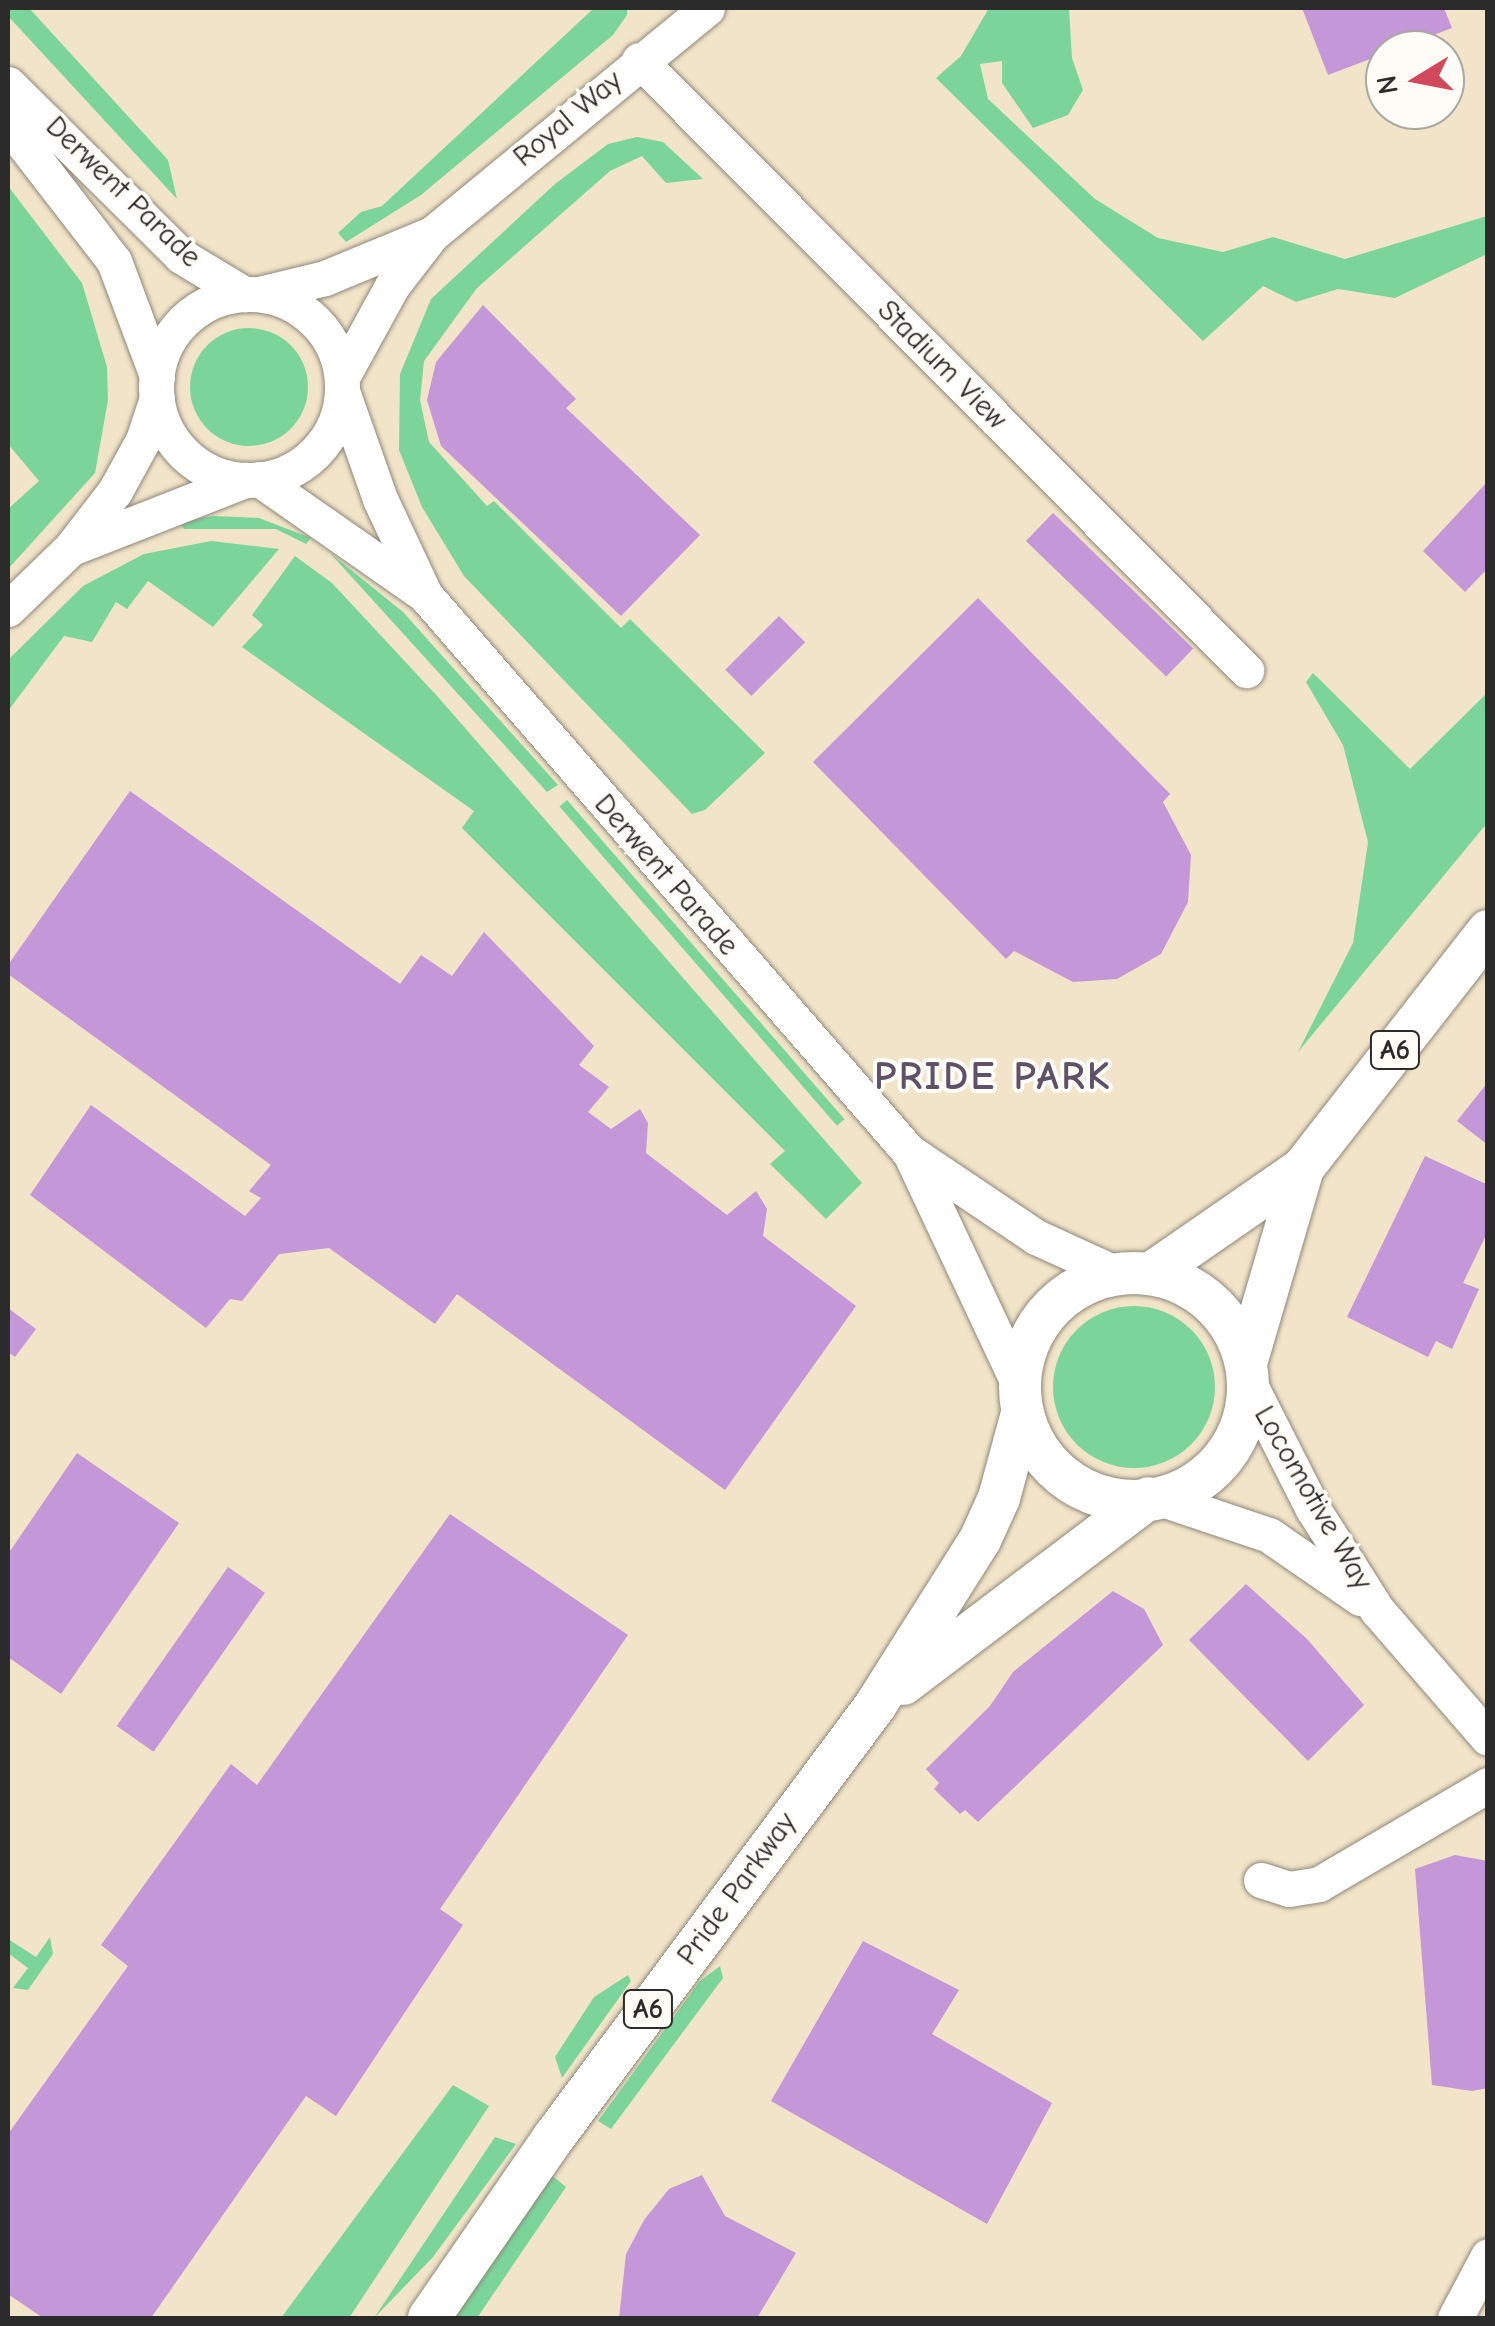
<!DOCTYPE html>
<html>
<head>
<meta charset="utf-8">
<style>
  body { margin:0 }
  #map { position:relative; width:1495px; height:2326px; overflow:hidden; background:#f1e4c8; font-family:"Comic Neue",sans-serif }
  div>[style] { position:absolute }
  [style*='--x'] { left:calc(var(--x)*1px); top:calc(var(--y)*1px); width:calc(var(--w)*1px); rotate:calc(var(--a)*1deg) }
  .green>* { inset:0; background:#7bd59b; transform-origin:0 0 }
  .round { border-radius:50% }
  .building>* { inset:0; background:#c397d8; transform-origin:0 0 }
  .roads { filter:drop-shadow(0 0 2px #8e887a) drop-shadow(0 0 2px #8e887a) }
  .minor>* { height:35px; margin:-17.5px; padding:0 17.5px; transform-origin:17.5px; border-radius:17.5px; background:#fff }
  .minor>.ring { margin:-17.5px; padding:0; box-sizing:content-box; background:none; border:35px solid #fff; border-radius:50% }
  .major>* { height:42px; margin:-21px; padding:0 21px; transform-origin:21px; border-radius:21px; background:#fff }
  .major>.ring { margin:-21px; padding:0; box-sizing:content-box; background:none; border:42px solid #fff; border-radius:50% }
  span { translate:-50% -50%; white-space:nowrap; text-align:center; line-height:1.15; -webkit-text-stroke:8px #fdfcf7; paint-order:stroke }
  .shield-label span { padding:2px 8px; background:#fdfcf7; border:2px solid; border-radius:8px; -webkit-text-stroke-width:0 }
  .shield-label { font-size:28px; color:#2b2b2b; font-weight:700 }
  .street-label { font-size:30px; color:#2b2b2b }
  .district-label { font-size:40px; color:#605168; font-weight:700; letter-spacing:2.5px }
  .frame { position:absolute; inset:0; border:10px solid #2b2b2b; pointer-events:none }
  .north { position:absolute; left:1365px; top:30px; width:100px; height:100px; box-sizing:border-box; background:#fdfcf7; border:2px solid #a9a8a5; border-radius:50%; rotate:260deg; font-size:28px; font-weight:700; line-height:40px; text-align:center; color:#2b2b2b }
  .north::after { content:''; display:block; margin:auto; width:35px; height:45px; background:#d1495b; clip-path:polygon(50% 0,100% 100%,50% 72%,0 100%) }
</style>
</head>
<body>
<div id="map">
  <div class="green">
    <i style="clip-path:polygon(8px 8px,29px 8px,168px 160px,177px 199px,8px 16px)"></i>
    <i style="clip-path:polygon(594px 8px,627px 8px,627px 15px,613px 35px,421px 195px,346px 242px,338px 233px,361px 212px,382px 206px)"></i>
    <i style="clip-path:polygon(989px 8px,1069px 8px,1072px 58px,1083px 90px,1068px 115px,1033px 128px,1002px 83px,1002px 61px,980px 64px,988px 99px,1095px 199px,1158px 238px,1223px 252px,1273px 237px,1345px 259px,1487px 216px,1487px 254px,1395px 298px,1338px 289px,1296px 302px,1263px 286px,1203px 341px,936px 78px,961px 56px)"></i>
    <i style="clip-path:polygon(637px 137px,663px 142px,703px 179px,666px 183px,642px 156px,610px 171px,477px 288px,424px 361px,420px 400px,429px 442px,487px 506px,494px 501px,621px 628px,630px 619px,765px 753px,705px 810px,692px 814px,464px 576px,422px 507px,399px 450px,400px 374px,431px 299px,555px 184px,608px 144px)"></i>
    <i style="clip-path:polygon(8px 186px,82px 283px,107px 367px,108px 400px,95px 473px,8px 569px,8px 509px,39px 481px,8px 444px)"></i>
    <i class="round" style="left:190px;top:328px;width:118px;height:118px"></i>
    <i style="clip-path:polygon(213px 516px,259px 518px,311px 538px,306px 544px,276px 529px,184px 529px,179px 522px)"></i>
    <i style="clip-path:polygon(211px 541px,279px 549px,213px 627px,148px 581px,127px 609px,116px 602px,92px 642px,64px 636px,8px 711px,8px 660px,83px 586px,144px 554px)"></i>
    <i style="clip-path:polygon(330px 553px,403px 612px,558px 785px,547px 792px)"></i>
    <i style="clip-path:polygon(295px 556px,332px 583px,438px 697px,862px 1183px,826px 1219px,770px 1164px,785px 1151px,462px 828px,474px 811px,242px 647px,263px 625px,252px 615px)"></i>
    <i style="clip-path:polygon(1313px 673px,1410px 769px,1487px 693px,1488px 822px,1298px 1052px,1353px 943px,1368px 842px,1343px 745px,1306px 682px)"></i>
    <i style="left:567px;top:800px;width:423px;height:10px;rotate:49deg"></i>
    <i class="round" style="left:1053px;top:1306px;width:162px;height:162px"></i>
    <i style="clip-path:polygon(50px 1937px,53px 1954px,28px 1990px,13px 1988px,28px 1968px,8px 1953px,8px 1939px,36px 1957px)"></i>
    <i style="clip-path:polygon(720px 1966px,723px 1978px,611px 2129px,598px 2121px,700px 1981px)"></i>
    <i style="clip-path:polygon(628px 1975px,631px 1981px,562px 2078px,555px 2057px,594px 1997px)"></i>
    <i style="clip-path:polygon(453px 2085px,489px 2106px,349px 2318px,281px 2318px)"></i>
    <i style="clip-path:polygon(495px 2137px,516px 2144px,433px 2257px,374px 2318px)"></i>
    <i style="clip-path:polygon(549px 2173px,566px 2187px,477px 2318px,453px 2318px)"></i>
  </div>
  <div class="building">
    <i style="clip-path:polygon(1302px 8px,1444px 8px,1452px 28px,1328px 75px)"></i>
    <i style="clip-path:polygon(483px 305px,576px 399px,566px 408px,700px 535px,621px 616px,441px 446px,427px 400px,436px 362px)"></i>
    <i style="clip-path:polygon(1488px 481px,1488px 568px,1465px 592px,1423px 551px)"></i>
    <i style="left:1053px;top:513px;width:195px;height:39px;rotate:44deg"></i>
    <i style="clip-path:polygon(978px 598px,1170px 794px,1163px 802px,1191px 855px,1188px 902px,1161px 954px,1117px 979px,1073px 982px,1014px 951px,1006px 959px,813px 762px)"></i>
    <i style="left:779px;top:616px;width:37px;height:76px;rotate:45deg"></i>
    <i style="clip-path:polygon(130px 791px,400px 984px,421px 955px,452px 976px,484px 932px,594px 1046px,579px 1065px,609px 1087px,588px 1112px,611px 1129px,640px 1109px,648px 1123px,646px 1153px,727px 1215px,756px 1191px,767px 1209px,763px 1236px,856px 1306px,725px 1490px,457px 1294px,435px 1324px,329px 1248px,279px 1254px,242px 1301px,230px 1299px,206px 1328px,30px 1195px,91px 1105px,245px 1216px,261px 1198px,249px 1191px,271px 1165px,8px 974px,8px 965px)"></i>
    <i style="clip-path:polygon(1488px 1082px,1488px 1145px,1457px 1121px)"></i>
    <i style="clip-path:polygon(1425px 1156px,1488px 1185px,1488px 1231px,1463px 1283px,1479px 1289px,1452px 1349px,1436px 1341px,1428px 1357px,1347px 1317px)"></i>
    <i style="clip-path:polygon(8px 1308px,36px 1329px,15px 1357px,8px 1352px)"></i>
    <i style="clip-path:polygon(77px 1453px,179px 1523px,61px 1694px,8px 1657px,8px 1554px)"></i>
    <i style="clip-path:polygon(450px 1514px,628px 1635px,440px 1909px,463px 1925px,336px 2116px,306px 2096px,151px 2318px,43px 2318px,8px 2294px,8px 2134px,128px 1966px,101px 1945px,231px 1764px,257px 1785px)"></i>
    <i style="left:228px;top:1567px;width:45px;height:194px;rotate:35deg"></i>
    <i style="clip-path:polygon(1246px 1584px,1307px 1639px,1364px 1705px,1308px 1761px,1189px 1640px)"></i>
    <i style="clip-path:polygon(1113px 1591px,1144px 1609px,1163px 1645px,978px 1822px,965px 1810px,960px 1814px,934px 1789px,939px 1783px,926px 1769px,990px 1706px,1013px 1672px)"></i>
    <i style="clip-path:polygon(1455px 1855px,1488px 1861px,1488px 2088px,1472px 2091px,1432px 2085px,1415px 1869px)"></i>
    <i style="clip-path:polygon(863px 1941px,959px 1990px,932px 2034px,1052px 2103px,987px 2224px,771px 2101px)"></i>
    <i style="clip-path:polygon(702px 2175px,725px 2216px,796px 2253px,757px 2318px,619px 2318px,626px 2254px,644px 2220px,669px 2189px)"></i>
  </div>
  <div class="roads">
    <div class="minor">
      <i style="--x:639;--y:60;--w:861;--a:45.14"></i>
      <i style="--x:8;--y:84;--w:244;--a:44.8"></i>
      <i style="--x:181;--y:256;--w:74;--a:31.1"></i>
      <i style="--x:8;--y:124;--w:173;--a:52.3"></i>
      <i style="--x:114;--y:261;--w:123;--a:69.5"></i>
      <i style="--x:259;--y:294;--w:68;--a:-13.6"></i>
      <i style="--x:325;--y:278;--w:115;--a:-22.5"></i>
      <i class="ring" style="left:156px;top:294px;width:151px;height:151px"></i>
      <i style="--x:342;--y:377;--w:104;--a:-61.2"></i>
      <i style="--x:392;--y:286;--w:66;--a:-52.4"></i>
      <i style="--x:432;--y:234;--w:356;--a:-39.4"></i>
      <i style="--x:342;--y:391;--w:114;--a:70.6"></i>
      <i style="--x:380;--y:499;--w:106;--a:64.9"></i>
      <i style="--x:259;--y:479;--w:203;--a:34.9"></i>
      <i style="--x:425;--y:595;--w:739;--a:49"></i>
      <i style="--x:910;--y:1153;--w:254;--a:64.8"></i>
      <i style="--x:74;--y:547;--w:184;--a:-21.4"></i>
      <i style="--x:8;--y:609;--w:88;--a:-44.1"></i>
      <i style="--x:71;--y:548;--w:72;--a:-52.3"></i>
      <i style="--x:115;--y:491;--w:58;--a:-61.2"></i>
      <i style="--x:143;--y:440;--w:44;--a:-71.6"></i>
      <i style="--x:911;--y:1153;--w:151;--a:33.9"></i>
      <i style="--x:1036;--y:1237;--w:87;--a:24.5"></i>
      <i style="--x:1250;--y:1385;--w:139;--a:63.1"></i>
      <i style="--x:1313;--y:1509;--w:120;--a:57.6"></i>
      <i style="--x:1377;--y:1610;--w:169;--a:49.1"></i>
      <i style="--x:1159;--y:1498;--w:116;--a:18.6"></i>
      <i style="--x:1269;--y:1535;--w:111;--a:34.7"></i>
      <i style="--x:1261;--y:1880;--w:29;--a:18"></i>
      <i style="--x:1289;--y:1889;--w:30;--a:-9"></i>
      <i style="--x:1319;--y:1884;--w:196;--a:-30.4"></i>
      <i style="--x:1455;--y:2318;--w:70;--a:-62"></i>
    </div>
    <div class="major">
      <i class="ring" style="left:1020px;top:1273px;width:186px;height:186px"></i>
      <i style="--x:1150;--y:1274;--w:186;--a:-34.7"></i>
      <i style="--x:1303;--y:1168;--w:301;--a:-52"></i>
      <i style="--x:1247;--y:1360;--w:200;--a:-73.7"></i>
      <i style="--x:903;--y:1684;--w:308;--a:-37.1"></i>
      <i style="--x:429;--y:2318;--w:220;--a:-55.4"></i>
      <i style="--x:554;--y:2137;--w:537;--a:-53.32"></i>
      <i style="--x:875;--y:1706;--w:196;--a:-57.7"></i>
      <i style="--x:980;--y:1540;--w:46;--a:-65.7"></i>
      <i style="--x:999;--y:1498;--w:84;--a:-74.8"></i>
    </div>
  </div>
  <div class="shield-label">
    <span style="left:1395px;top:1050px">A6</span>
    <span style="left:648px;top:2009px">A6</span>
  </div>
  <div class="street-label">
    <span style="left:568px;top:119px;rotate:-40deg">Royal Way</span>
    <span style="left:123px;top:192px;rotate:44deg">Derwent Parade</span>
    <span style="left:942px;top:365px;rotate:45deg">Stadium View</span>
    <span style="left:666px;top:875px;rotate:49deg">Derwent Parade</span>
    <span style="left:1313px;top:1498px;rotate:60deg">Locomotive Way</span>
    <span style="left:737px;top:1889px;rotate:-54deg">Pride Parkway</span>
  </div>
  <div class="district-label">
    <span style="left:993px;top:1076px">PRIDE PARK</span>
  </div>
  <div class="frame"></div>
  <div class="north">N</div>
</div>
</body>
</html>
